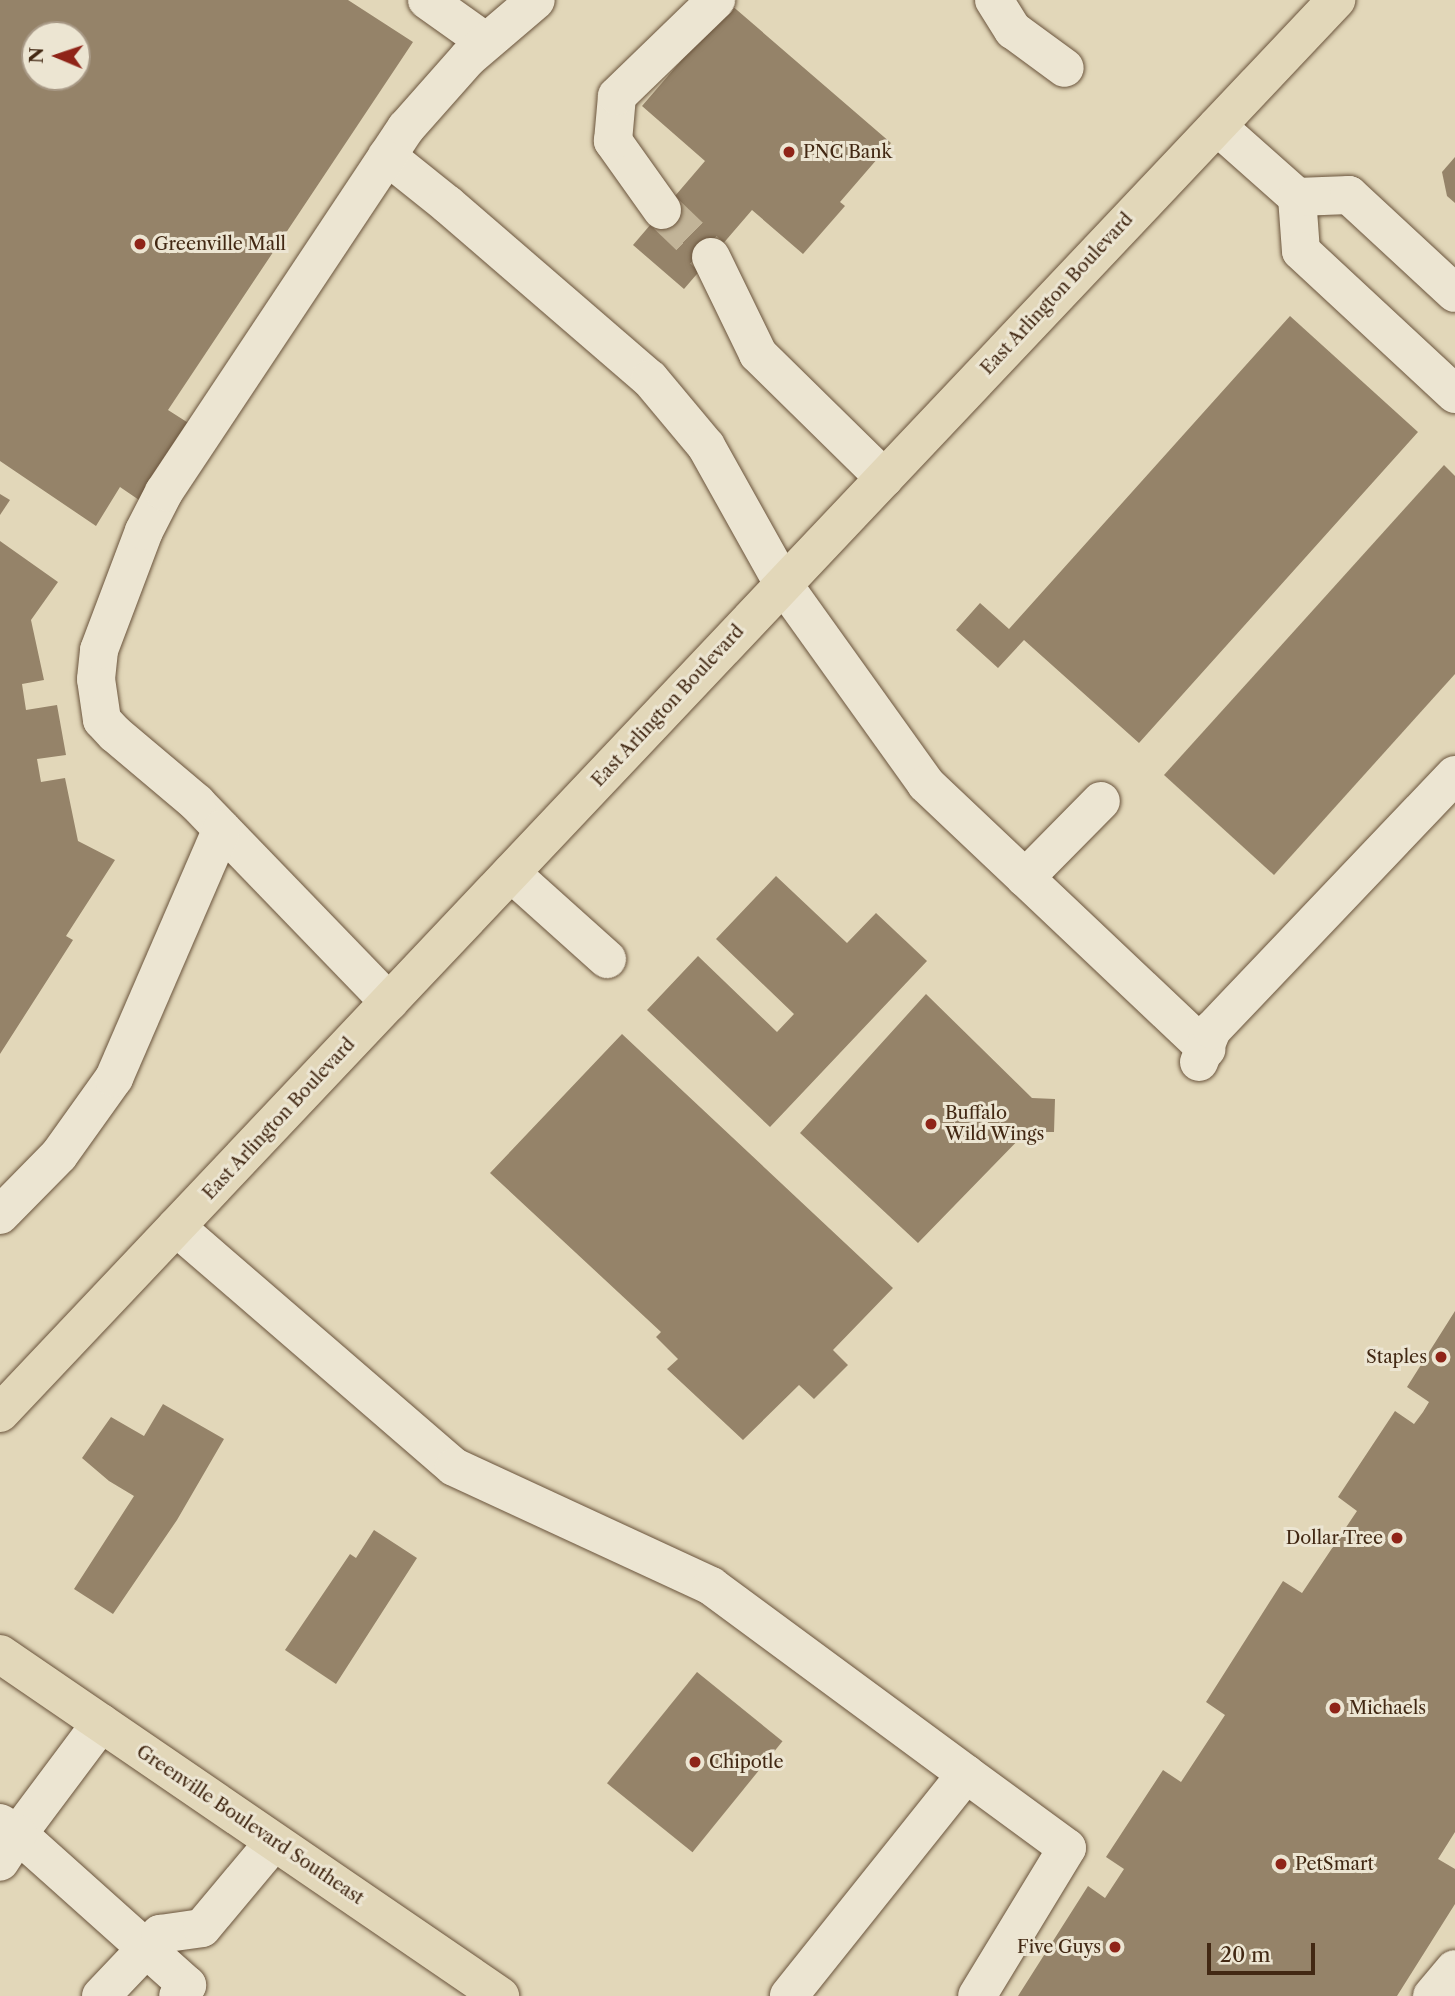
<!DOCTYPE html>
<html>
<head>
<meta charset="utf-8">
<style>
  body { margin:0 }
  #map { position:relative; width:1455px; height:1996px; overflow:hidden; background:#e2d7b9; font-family:"Libre Caslon Text",serif }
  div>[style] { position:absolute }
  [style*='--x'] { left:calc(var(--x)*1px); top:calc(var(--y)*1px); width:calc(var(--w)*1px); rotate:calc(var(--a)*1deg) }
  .building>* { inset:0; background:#958369; transform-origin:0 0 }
  .minor-tunnel>* { height:38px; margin-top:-19px; transform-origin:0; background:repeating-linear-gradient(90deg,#c2b498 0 38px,transparent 0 57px) }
  .roads { filter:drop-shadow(0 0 2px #6a543c) drop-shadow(0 0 2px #6a543c) }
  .minor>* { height:38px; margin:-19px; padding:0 19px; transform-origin:19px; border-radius:19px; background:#ece5d2 }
  .major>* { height:38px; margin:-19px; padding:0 19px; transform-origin:19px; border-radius:19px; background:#e2d7b9 }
  .highway>* { height:38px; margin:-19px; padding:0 19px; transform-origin:19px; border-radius:19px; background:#e2d7b9 }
  .dots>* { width:19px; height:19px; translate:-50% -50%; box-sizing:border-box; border:4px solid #ece5d2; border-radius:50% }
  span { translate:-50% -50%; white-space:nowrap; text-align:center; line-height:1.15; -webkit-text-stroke:6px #ece5d2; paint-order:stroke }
  .poi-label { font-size:18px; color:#422813 }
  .left { translate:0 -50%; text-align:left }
  .right { translate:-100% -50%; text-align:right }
  .street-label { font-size:18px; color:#422813 }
  .north { position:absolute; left:21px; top:21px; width:70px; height:70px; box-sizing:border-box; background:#ece5d2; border:2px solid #a89986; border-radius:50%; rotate:272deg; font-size:19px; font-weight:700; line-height:28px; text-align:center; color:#422813 }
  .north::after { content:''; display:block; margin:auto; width:24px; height:32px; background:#8f2418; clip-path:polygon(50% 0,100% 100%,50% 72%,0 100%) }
  .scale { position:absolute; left:1207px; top:1943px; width:108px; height:32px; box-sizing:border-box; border:4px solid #422813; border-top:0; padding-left:9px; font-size:21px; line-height:24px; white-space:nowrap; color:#422813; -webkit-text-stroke:5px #ece5d2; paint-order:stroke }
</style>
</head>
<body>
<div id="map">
  <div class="building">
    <i style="clip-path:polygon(evenodd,0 0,348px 0,413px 42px,168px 410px,190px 424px,139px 500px,120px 487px,96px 526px,0 461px,0 0,35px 35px,77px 35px,77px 77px,35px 77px,35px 35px)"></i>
    <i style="clip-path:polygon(730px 4px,891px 143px,840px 202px,845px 206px,803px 254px,752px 210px,684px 289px,633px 245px,705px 161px,642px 106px)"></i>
    <i style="clip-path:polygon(1455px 157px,1455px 203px,1447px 196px,1442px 172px)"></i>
    <i style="clip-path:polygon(1290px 316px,1418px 432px,1139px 743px,1024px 640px,998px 668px,956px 630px,980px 603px,1009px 629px)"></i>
    <i style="clip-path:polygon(1444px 465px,1455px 476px,1455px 674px,1274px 875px,1164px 775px)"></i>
    <i style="clip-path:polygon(0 494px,10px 500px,0 515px)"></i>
    <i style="clip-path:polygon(0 541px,58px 582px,31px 620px,44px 680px,22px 684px,26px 710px,57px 705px,66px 755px,37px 759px,41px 782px,65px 778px,78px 841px,115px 860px,66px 936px,73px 940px,0 1054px)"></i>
    <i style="clip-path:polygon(776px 876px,847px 943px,876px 913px,927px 961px,770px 1127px,647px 1010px,698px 956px,777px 1032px,794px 1014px,716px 939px)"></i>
    <i style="clip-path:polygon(926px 994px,1032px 1098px,1055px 1099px,1054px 1132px,1026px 1132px,918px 1243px,800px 1133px)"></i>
    <i style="clip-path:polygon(622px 1034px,893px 1288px,833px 1350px,848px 1365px,814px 1399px,799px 1385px,743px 1440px,667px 1369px,678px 1359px,656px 1337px,661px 1332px,490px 1173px)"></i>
    <i style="clip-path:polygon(1455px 1311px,1455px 1832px,1438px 1859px,1455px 1869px,1455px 1904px,1397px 1996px,1018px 1996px,1088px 1886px,1105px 1898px,1124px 1869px,1106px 1857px,1163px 1770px,1181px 1782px,1225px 1715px,1206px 1702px,1283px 1581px,1302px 1593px,1357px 1511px,1338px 1497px,1395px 1411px,1414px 1424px,1423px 1412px,1429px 1402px,1407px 1387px)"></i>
    <i style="clip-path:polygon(163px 1404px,224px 1439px,177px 1520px,113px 1614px,74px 1589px,134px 1496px,109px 1481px,82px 1458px,111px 1417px,144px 1436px)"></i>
    <i style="clip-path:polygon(374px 1530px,417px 1558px,336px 1684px,285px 1650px,350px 1554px,356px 1558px)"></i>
    <i style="left:697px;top:1672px;width:110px;height:143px;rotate:39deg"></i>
  </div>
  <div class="minor-tunnel">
    <i style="--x:662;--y:210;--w:68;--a:43.8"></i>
  </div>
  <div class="roads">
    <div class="minor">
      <i style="--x:427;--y:0;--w:72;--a:35.4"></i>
      <i style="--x:994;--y:0;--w:36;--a:58"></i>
      <i style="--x:1013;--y:30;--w:64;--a:36.2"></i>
      <i style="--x:1217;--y:126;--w:107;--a:41.6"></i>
      <i style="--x:1297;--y:197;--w:54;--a:85.8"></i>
      <i style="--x:1301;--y:251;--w:210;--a:42.9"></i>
      <i style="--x:387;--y:156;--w:77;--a:38.7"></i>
      <i style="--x:447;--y:204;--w:268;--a:40.8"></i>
      <i style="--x:650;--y:379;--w:87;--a:50.1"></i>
      <i style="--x:706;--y:446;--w:158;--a:60.8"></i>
      <i style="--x:783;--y:584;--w:246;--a:54.4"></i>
      <i style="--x:926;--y:784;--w:386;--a:43.4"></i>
      <i style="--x:1297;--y:197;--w:52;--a:-2.2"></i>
      <i style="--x:1349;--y:195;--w:144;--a:42.8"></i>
      <i style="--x:662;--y:210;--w:85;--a:-125.4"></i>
      <i style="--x:613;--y:141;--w:45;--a:-84.9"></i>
      <i style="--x:617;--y:96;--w:138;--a:-44.1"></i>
      <i style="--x:711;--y:257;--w:108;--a:64.1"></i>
      <i style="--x:758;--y:354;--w:177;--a:44.5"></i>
      <i style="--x:511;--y:873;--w:129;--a:41.9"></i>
      <i style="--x:1025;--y:878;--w:108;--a:-45.4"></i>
      <i style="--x:389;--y:1002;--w:277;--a:-134"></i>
      <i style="--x:197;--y:803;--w:107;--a:-139.9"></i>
      <i style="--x:115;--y:734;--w:19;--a:-133"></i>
      <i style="--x:102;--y:720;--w:41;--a:-98.3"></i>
      <i style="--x:96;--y:679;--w:29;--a:-84"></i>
      <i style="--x:99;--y:650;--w:127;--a:-69.3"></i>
      <i style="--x:144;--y:531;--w:44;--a:-62.9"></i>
      <i style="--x:164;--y:492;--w:437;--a:-56.4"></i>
      <i style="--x:406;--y:128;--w:94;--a:-48.5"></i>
      <i style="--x:468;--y:58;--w:89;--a:-40.5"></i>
      <i style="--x:1199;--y:1062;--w:35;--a:-68"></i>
      <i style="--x:1212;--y:1030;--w:352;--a:-46.4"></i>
      <i style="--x:0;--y:1215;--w:84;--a:-45.5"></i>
      <i style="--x:59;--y:1155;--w:95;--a:-54.5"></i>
      <i style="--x:114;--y:1078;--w:271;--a:-66.6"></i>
      <i style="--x:176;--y:1227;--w:367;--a:40.8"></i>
      <i style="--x:454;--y:1467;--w:283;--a:24.8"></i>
      <i style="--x:711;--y:1586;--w:317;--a:36.4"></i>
      <i style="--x:966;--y:1774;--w:284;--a:128.6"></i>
      <i style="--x:101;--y:1723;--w:139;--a:126.8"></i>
      <i style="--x:18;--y:1834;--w:227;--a:41.8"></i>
      <i style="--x:187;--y:1985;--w:14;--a:129"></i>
      <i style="--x:966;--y:1774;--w:125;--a:36.2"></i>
      <i style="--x:1067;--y:1848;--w:173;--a:121.3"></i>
      <i style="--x:0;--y:1823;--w:21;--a:31"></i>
      <i style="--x:18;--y:1834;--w:33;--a:123"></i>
      <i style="--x:101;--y:1996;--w:86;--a:-46.4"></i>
      <i style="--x:160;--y:1934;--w:42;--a:-8.1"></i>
      <i style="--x:202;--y:1928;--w:112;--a:-50.1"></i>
      <i style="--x:1432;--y:1996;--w:35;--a:-50"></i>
    </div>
    <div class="major">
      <i style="--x:0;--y:1413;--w:1945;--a:-46.6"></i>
    </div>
    <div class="highway">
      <i style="--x:0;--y:1654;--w:606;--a:34.37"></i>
    </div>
  </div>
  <div class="dots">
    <i style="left:789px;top:152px;background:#8f2418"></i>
    <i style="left:140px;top:244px;background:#8f2418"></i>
    <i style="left:931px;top:1124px;background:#8f2418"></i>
    <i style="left:1441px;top:1357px;background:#8f2418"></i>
    <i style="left:1397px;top:1538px;background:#8f2418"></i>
    <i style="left:1335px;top:1708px;background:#8f2418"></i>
    <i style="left:695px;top:1762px;background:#8f2418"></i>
    <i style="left:1281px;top:1864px;background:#8f2418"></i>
    <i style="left:1115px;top:1947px;background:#8f2418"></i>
  </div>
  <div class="poi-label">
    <span class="left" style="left:803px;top:152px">PNC Bank</span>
    <span class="left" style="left:154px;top:244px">Greenville Mall</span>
    <span class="left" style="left:945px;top:1124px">Buffalo<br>Wild Wings</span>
    <span class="right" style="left:1427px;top:1357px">Staples</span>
    <span class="right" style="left:1383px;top:1538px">Dollar Tree</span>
    <span class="left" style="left:1349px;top:1708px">Michaels</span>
    <span class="left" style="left:709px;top:1762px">Chipotle</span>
    <span class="left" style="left:1295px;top:1864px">PetSmart</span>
    <span class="right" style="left:1101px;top:1947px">Five Guys</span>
  </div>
  <div class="street-label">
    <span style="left:1057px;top:294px;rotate:-47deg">East Arlington Boulevard</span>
    <span style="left:668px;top:706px;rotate:-47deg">East Arlington Boulevard</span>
    <span style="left:279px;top:1119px;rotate:-47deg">East Arlington Boulevard</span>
    <span style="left:250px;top:1825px;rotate:34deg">Greenville Boulevard Southeast</span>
  </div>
  <div class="north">N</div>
  <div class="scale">20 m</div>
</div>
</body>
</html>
